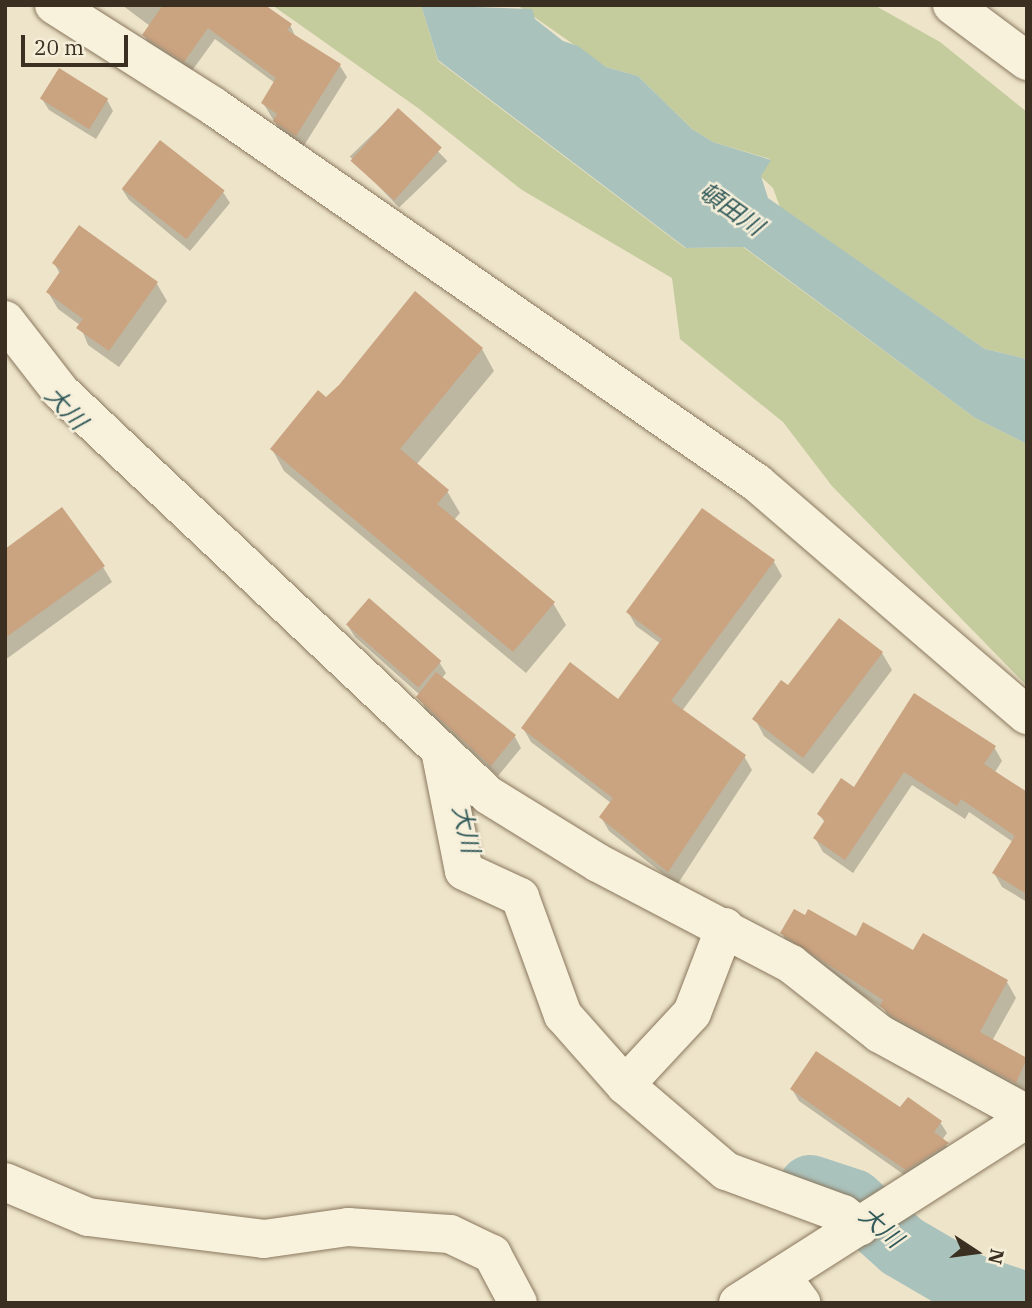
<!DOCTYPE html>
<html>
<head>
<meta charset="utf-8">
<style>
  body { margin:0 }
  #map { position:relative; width:1032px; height:1308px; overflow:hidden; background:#ede4c9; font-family:"IBM Plex Serif","Noto Sans JP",serif }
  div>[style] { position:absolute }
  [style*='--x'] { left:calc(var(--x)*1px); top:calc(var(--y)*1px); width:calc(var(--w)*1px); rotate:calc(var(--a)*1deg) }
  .green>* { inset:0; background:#c4cb9d }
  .water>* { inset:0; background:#aac2bc }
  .shadow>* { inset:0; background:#0003; transform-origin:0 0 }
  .river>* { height:65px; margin:-32.5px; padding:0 32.5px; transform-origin:32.5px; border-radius:32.5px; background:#aac2bc }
  .building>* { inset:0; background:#caa381; transform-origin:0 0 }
  .roads { filter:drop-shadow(0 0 2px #89775e) drop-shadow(0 0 2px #89775e) }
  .street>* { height:38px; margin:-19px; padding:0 19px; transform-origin:19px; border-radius:19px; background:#f8f1dc }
  .secondary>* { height:38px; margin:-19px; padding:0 19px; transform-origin:19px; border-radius:19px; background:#f8f1dc }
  span { translate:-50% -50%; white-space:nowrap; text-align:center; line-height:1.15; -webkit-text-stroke:5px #f5eed9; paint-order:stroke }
  .water-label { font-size:24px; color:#315959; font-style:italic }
  .frame { position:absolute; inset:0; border:7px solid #3a2f21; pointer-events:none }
  .north { position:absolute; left:941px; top:1217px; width:70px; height:70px; -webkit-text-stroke:5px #f5eed9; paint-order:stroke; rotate:103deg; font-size:19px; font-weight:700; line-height:28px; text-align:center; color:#3a2f21 }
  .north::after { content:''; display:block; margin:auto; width:24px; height:32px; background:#3a2f21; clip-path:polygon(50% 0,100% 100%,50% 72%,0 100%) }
  .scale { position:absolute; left:21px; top:35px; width:107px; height:32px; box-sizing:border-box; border:4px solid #3a2f21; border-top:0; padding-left:9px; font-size:21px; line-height:24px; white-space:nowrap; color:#3a2f21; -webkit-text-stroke:5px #f5eed9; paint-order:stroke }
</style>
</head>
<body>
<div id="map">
  <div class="green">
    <i style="clip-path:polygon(272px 5px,421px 5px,438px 61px,685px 248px,743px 247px,975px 418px,1027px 444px,1027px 686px,832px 486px,783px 422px,680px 339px,672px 278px,522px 190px,418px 108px)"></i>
    <i style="clip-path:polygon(517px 5px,874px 5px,940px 42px,1027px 112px,1027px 359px,985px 349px,780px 207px,773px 188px,760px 176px,770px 159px,713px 142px,692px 129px,638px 76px,606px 67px)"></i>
  </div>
  <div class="water">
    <i style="clip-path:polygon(421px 5px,532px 9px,535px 19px,563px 41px,578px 46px,606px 67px,638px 76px,692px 129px,713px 142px,771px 160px,761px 176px,768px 198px,985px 349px,1027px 359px,1027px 444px,975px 418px,744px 247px,686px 248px,438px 60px)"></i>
  </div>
  <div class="shadow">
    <i style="clip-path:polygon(122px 5px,238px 5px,290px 25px,296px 38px,340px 66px,347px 77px,303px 147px,281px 132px,263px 103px,275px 83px,215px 39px,191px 72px,150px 46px,144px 35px,150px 26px)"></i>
    <i style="clip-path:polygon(42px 99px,107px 100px,113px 111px,96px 139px,49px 110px)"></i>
    <i style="left:398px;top:110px;width:71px;height:67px;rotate:46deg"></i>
    <i style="clip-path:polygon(122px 189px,223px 192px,230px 203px,190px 251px,129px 200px)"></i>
    <i style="clip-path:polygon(54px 263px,157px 284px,167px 301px,119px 367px,88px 345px,80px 325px,58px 309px,48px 292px,60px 274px)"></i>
    <i style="clip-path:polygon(482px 349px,494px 371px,416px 465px,447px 491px,460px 513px,454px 520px,553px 603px,566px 625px,526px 673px,284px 471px,272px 449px,326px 399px)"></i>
    <i style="clip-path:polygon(702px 511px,774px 562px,782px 576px,682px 711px,744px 756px,752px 770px,677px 885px,609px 831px,601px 817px,611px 803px,531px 742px,523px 728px,618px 701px,661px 644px,636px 626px,628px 612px)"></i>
    <i style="clip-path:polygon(5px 551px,103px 567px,112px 582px,5px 660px)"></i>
    <i style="clip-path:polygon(839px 621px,882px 653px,892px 670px,813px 774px,764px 736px,755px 719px,788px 688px)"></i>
    <i style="clip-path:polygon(348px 626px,439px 662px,446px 673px,442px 678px,515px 737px,521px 748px,498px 776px,425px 709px,420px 695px,355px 637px)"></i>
    <i style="clip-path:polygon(915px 696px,994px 747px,1002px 761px,995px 772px,1027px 792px,1027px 902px,1002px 887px,994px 873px,1013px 842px,969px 812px,965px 819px,912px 785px,853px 873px,823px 852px,815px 838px,825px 823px,819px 814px,854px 789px)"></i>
    <i style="clip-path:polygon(782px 933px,856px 938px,1007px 982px,1016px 998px,992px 1041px,1027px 1060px,1027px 1100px,891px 1022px,884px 1009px,791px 950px)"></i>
    <i style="clip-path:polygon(792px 1089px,901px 1110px,940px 1122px,947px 1133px,942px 1140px,954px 1155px,913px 1181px,799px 1101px)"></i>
  </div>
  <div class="river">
    <i style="--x:810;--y:1187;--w:44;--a:18.4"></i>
    <i style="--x:852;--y:1201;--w:67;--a:42"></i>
    <i style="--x:902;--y:1246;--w:78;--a:30.2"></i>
    <i style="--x:969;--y:1285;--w:56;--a:18.8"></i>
  </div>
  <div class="building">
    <i style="clip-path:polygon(163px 5px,265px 5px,292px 24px,287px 30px,341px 64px,296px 136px,273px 121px,277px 114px,261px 103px,276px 78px,208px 28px,184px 62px,142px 35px)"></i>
    <i style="left:59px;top:68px;width:58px;height:36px;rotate:32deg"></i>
    <i style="left:398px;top:108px;width:59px;height:71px;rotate:42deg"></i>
    <i style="left:160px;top:140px;width:82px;height:62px;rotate:38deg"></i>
    <i style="clip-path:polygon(79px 225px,158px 282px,109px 351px,76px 328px,83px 319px,46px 292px,61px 270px,52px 263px)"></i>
    <i style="clip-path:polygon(415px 291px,483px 348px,400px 449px,449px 490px,437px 504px,555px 602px,513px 652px,270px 449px,318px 390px,326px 397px,339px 385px)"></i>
    <i style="clip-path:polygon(62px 507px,105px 566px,5px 638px,5px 549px)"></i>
    <i style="clip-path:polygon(702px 508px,775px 560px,671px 701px,746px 755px,668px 872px,599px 817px,613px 798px,521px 728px,570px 662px,618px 699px,662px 639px,626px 612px)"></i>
    <i style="left:369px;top:598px;width:96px;height:35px;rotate:41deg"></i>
    <i style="clip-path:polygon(839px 618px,883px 652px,803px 758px,752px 719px,781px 680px,788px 685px)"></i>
    <i style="clip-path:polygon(436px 672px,516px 735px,491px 766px,416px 697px)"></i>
    <i style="clip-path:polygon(914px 693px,996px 746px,984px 764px,1027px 792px,1027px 894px,992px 873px,1015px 836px,961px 799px,957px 806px,904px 772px,845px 860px,813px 838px,825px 820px,817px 814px,841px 778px,854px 787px)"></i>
    <i style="clip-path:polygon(794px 909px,805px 915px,808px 909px,856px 936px,863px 922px,913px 950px,923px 933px,1008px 980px,980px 1032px,1027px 1058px,1016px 1083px,892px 1016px,880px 1006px,883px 1000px,780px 933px)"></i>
    <i style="clip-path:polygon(816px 1051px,900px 1107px,908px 1097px,942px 1121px,934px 1132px,949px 1143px,906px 1170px,872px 1147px,790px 1089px)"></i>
  </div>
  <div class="roads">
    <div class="street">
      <i style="--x:54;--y:5;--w:188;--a:32.4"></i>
      <i style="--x:213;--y:106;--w:662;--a:34.72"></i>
      <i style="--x:757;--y:483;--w:356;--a:40.7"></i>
      <i style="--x:5;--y:320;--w:91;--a:52.1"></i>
      <i style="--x:61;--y:392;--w:587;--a:43.34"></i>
      <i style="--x:488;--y:795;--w:129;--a:31.7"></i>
      <i style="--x:598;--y:863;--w:218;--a:27.6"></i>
      <i style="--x:791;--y:964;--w:113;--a:38.2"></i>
      <i style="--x:880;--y:1034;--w:167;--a:28.6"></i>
      <i style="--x:441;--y:755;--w:118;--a:78.8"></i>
      <i style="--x:464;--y:871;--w:62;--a:24.9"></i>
      <i style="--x:520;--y:897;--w:126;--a:70"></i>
      <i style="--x:563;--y:1015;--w:94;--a:48.5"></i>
      <i style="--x:625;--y:1085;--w:133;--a:40.4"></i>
      <i style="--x:726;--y:1171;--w:125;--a:20.2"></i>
      <i style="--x:843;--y:1214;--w:21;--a:37"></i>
      <i style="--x:625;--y:1085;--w:98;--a:-47.1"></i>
      <i style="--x:692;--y:1013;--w:92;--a:-69"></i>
      <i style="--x:5;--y:1182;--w:90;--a:22.9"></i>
      <i style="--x:88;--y:1217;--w:177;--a:7.1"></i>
      <i style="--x:264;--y:1239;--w:85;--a:-8.1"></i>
      <i style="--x:348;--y:1227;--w:102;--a:3.9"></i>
      <i style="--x:450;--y:1234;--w:47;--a:25.5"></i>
      <i style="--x:492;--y:1254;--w:55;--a:62"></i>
      <i style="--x:781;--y:1276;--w:34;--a:53"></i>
      <i style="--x:738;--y:1303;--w:343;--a:-32.5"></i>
    </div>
    <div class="secondary">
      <i style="--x:952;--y:5;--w:94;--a:36.7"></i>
    </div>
  </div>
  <div class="water-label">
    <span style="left:731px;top:209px;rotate:35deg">頓田川</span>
    <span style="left:66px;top:408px;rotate:47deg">大川</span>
    <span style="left:466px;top:829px;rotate:77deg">大川</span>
    <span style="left:881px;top:1227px;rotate:41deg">大川</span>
  </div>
  <div class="frame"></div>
  <div class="north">N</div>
  <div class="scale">20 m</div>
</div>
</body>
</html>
